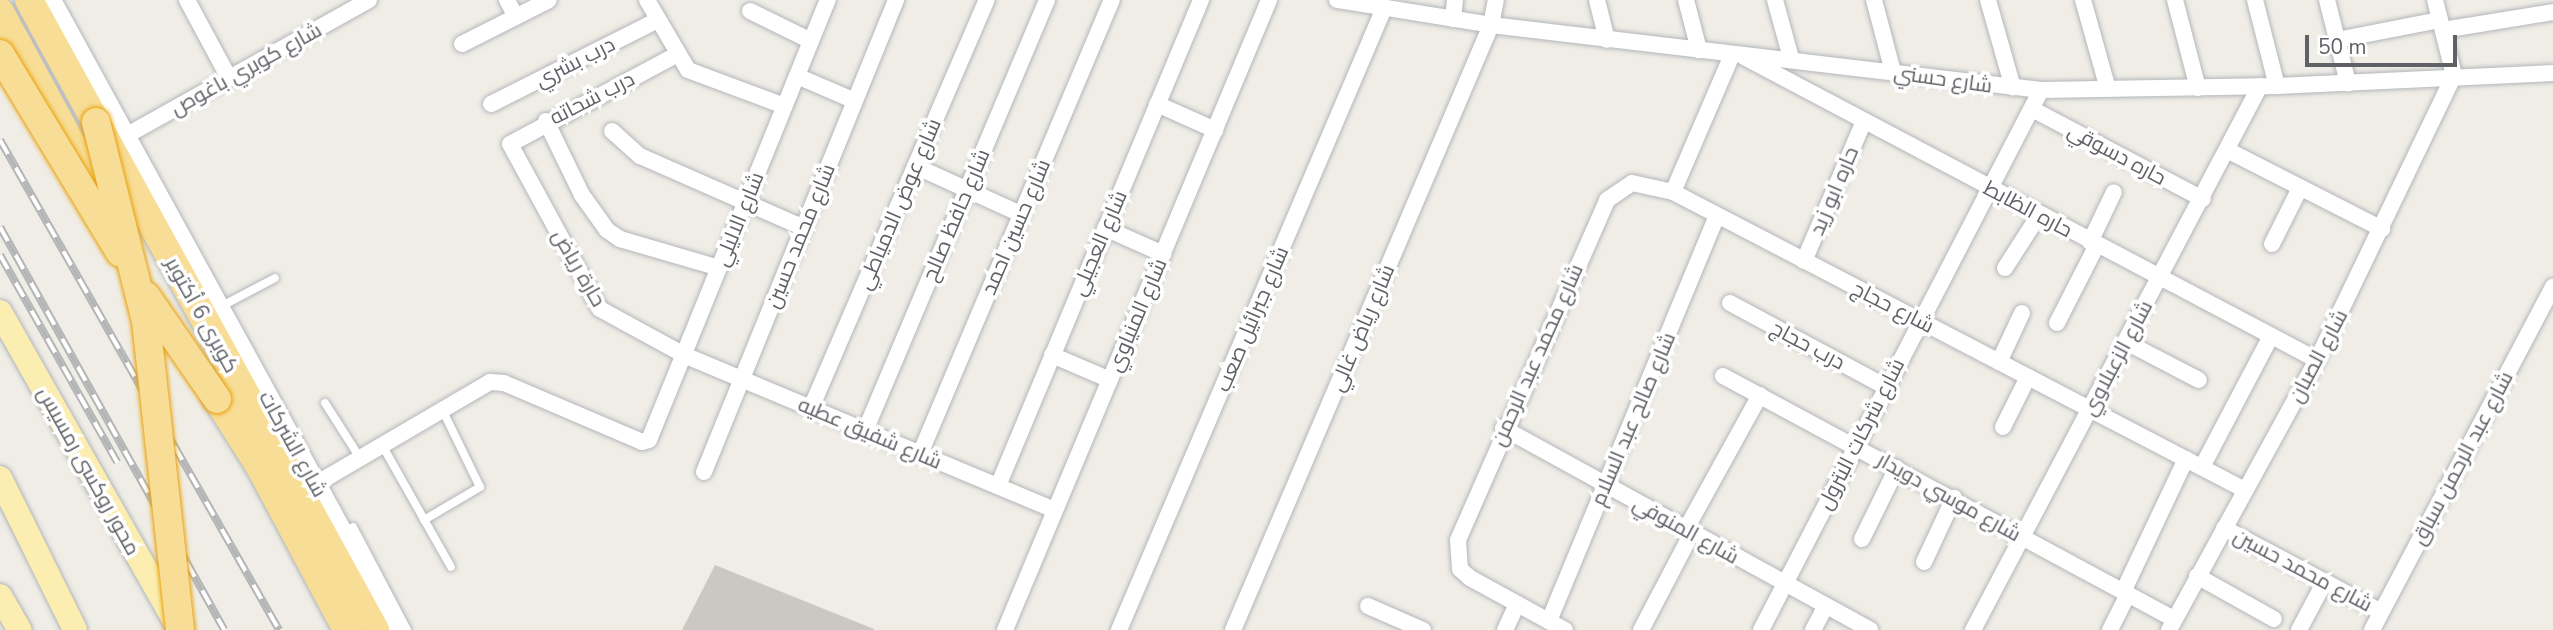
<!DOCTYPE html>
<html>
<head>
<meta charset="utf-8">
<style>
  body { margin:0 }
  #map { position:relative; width:2553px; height:630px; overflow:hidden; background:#efede6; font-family:"Nunito Sans",Cairo,sans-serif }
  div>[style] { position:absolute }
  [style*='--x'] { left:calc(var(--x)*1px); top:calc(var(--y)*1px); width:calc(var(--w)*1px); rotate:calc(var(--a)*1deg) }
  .building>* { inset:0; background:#cbc8c4 }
  .roads { filter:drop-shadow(0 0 2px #b3b6ba) drop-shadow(0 0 2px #b3b6ba) }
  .service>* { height:8px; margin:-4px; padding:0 4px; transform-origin:4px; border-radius:4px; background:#fff }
  .minor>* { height:16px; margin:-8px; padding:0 8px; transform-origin:8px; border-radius:8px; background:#fff }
  .secondary>* { height:23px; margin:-11.5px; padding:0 11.5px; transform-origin:11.5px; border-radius:11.5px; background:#fff }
  .primary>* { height:24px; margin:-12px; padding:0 12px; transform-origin:12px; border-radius:12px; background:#fbeeb0 }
  .motorway>* { height:28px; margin:-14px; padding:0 14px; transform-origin:14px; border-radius:14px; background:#f7dd95 }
  .rail>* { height:8px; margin-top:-4px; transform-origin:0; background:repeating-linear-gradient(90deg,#fff 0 16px,#b4b5b6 0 32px); box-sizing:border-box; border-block:2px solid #b4b5b6 }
  .bridges { filter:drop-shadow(0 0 2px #e9a10c) drop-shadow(0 0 2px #e9a10c) }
  .motorway-bridge>* { height:28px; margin:-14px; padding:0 14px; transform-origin:14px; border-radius:14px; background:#f7dd95 }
  span { translate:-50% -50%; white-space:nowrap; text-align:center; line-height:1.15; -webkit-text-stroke:7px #fff; paint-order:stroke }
  .street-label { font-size:21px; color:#5e6166 }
  .scale { position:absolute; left:2305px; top:35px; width:152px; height:32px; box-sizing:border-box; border:4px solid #5e6166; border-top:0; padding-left:9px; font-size:21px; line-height:24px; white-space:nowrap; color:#5e6166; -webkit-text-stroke:5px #fff; paint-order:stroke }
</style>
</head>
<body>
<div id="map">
  <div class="building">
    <i style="clip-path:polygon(715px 565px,874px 629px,874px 630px,682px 630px)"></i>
  </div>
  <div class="roads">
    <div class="service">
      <i style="--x:220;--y:307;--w:62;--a:-27.8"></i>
      <i style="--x:325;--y:403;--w:65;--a:57.5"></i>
      <i style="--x:382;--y:445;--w:140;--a:60.5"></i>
      <i style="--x:424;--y:520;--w:65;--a:-30.5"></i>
      <i style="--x:480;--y:487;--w:87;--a:-116"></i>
      <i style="--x:353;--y:527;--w:116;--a:62.3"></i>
    </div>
    <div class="minor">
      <i style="--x:187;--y:0;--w:89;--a:61.7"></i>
      <i style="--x:507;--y:0;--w:19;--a:62"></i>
      <i style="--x:647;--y:0;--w:81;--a:59.6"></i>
      <i style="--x:688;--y:70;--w:103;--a:20.4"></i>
      <i style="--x:1337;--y:0;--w:156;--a:9.2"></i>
      <i style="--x:1491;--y:25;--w:554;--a:6.74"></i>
      <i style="--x:2041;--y:90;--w:236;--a:-1"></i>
      <i style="--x:2277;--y:86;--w:276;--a:-2.7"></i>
      <i style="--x:1597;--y:0;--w:41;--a:76"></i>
      <i style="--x:1686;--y:0;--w:52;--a:75.4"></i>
      <i style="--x:1775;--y:0;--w:60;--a:74.6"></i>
      <i style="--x:1874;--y:0;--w:74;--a:75.2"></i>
      <i style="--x:1988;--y:0;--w:91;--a:74.1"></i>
      <i style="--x:2083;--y:0;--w:92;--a:74.3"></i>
      <i style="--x:2175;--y:0;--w:91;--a:75.4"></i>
      <i style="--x:2255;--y:0;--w:89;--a:75.7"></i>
      <i style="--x:2327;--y:0;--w:86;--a:75.8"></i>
      <i style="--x:750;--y:11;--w:68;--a:26.2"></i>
      <i style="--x:1453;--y:19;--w:19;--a:-84"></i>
      <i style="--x:2443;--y:30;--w:111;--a:-9.3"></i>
      <i style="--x:2337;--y:40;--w:105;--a:-11"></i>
      <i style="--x:462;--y:44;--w:97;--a:-26.8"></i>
      <i style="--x:676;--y:55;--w:188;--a:151.8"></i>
      <i style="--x:510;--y:144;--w:188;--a:61.4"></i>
      <i style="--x:600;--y:309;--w:96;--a:28.7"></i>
      <i style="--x:684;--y:355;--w:402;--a:22.7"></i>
      <i style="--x:1732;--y:55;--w:149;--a:113.3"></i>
      <i style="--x:1673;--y:192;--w:645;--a:27.52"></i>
      <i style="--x:1744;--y:57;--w:648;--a:27.87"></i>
      <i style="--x:797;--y:76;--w:63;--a:23.3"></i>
      <i style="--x:491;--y:104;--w:187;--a:-26.7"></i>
      <i style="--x:1157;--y:104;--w:64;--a:24.1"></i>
      <i style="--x:2032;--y:109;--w:193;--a:27.8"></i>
      <i style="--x:546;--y:121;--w:82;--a:64.1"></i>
      <i style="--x:582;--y:195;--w:43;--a:54.5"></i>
      <i style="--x:607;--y:230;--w:16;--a:35"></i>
      <i style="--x:620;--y:239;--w:103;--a:16.3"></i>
      <i style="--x:612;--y:131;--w:38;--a:42"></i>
      <i style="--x:640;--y:156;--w:179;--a:23.7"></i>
      <i style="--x:122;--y:138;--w:283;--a:-29.2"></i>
      <i style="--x:2229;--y:151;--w:172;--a:27"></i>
      <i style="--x:915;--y:166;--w:116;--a:24.4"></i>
      <i style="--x:1105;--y:228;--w:64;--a:24.1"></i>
      <i style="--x:2090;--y:242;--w:55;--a:-64.4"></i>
      <i style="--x:2272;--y:244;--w:63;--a:-63.4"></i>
      <i style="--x:1804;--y:261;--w:152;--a:-66.8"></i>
      <i style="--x:2005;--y:268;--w:63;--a:-57.3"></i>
      <i style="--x:1730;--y:303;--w:177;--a:28.3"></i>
      <i style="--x:2057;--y:323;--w:88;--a:-62.9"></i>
      <i style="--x:2126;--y:342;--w:82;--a:27.5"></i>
      <i style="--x:1052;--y:355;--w:63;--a:23.3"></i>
      <i style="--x:1999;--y:362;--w:54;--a:-64.9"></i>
      <i style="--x:1723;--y:376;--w:512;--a:28.32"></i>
      <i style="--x:811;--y:408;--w:444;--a:-66.7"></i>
      <i style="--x:2003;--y:427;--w:56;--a:-63.4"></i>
      <i style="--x:1503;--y:428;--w:419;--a:28.8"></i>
      <i style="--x:865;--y:431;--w:468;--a:-67.1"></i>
      <i style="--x:920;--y:454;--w:493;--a:-67.1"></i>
      <i style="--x:2202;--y:467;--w:148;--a:-62.2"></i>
      <i style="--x:704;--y:472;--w:510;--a:-67.86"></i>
      <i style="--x:316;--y:484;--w:202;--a:-30.4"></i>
      <i style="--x:490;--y:382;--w:14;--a:4"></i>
      <i style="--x:504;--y:383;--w:150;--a:23.1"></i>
      <i style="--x:642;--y:442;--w:7;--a:-16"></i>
      <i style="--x:649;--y:440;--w:475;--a:-67.9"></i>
      <i style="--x:998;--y:486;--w:527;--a:-67.33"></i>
      <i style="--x:2224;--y:528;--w:178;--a:28.1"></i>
      <i style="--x:1686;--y:529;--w:153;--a:-61.1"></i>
      <i style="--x:1862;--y:539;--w:79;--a:-63.8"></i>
      <i style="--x:1924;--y:562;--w:71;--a:-64.9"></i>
      <i style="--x:2197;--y:576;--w:88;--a:29.2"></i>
      <i style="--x:2123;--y:592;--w:147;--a:-64.7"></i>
      <i style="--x:1368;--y:606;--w:60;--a:23.6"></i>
      <i style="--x:1549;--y:621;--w:438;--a:-67.5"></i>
      <i style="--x:1005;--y:630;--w:683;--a:-67.26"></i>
      <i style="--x:1119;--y:630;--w:676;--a:-66.92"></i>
      <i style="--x:1233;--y:630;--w:658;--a:-66.9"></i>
      <i style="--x:1491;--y:25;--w:25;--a:-79"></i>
      <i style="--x:1505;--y:630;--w:29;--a:-65"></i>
      <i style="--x:1565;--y:630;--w:108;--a:-151.3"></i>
      <i style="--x:1470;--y:578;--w:13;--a:-138"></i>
      <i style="--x:1460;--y:569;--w:29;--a:-94"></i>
      <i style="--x:1458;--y:540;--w:371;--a:-66.3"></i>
      <i style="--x:1607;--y:200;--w:30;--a:-34"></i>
      <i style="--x:1632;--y:183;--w:42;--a:12.4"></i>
      <i style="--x:1641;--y:630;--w:110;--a:-62.3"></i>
      <i style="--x:1761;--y:630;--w:608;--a:-62.59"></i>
      <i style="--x:1813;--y:630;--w:26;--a:-62"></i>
      <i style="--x:1973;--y:630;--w:615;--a:-62.19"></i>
      <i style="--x:2110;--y:630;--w:40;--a:-63.4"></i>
      <i style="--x:2169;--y:630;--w:308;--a:-61.3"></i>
      <i style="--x:2317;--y:360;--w:316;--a:-64.3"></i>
      <i style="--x:2454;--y:75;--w:77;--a:-104.2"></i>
      <i style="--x:2299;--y:630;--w:55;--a:-62"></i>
      <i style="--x:2372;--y:630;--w:388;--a:-62.2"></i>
    </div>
    <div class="secondary">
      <i style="--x:49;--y:0;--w:718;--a:61.29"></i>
    </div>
    <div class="primary">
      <i style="--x:0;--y:312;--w:364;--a:60.5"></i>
      <i style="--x:0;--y:478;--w:169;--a:63.7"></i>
      <i style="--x:0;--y:596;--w:39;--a:60"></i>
    </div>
    <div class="motorway">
      <i style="--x:29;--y:0;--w:719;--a:61.22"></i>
      <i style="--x:0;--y:12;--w:187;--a:61.5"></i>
      <i style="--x:217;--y:399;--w:80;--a:57.7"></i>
      <i style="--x:260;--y:467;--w:185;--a:61.9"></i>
    </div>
  </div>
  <div class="rail">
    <i style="--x:0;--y:140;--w:564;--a:60.34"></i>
    <i style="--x:0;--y:227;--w:461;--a:60.9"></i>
    <i style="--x:0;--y:255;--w:238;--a:60.5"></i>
  </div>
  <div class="bridges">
    <div class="motorway-bridge">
      <i style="--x:0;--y:54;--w:232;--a:58.8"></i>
      <i style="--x:96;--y:122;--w:205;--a:75.9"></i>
      <i style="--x:146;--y:321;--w:311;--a:83.7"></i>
      <i style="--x:146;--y:296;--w:125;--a:55.4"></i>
    </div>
  </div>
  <div class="street-label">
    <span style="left:575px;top:62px;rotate:-27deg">درب بشري</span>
    <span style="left:246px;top:69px;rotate:-29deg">شارع كوبري باغوص</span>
    <span style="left:1943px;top:79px;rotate:8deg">شارع حسني</span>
    <span style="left:592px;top:98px;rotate:-27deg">درب شحاته</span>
    <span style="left:2117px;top:154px;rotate:28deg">حاره دسوقي</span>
    <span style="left:1834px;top:191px;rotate:-67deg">حاره ابو زيد</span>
    <span style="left:899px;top:204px;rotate:-67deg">شارع عوض الدمياطي</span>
    <span style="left:2028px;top:209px;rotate:28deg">حاره الظابط</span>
    <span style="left:956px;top:215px;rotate:-67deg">شارع حافظ صالح</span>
    <span style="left:739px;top:219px;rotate:-68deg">شارع الاليلي</span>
    <span style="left:1016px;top:227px;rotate:-67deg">شارع حسين احمد</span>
    <span style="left:800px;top:236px;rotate:-68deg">شارع محمد حسين</span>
    <span style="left:1099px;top:243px;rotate:-67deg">شارع العجيلي</span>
    <span style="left:579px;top:268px;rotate:60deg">حارة رياض</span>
    <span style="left:1893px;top:307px;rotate:27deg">شارع حجاج</span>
    <span style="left:202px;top:315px;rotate:61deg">كوبرى 6 أكتوبر</span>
    <span style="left:1137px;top:315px;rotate:-67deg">شارع المنياوي</span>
    <span style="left:1252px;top:319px;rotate:-67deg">شارع جبرائيل صعب</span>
    <span style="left:1362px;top:328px;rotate:-67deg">شارع رياض غالي</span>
    <span style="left:1808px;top:345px;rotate:28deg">درب حجاج</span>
    <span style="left:1537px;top:355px;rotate:-66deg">شارع محمد عبد الرحمن</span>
    <span style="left:2318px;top:356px;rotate:-62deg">شارع الصبان</span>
    <span style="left:2117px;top:358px;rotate:-62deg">شارع الزعبلاوي</span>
    <span style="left:1633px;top:419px;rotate:-67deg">شارع صالح عبد السلام</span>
    <span style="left:870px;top:433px;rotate:23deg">شارع شفيق عطيه</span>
    <span style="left:1861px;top:434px;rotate:-63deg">شارع شركات البترول</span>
    <span style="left:293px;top:444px;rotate:61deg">شارع الشركات</span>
    <span style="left:2462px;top:458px;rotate:-62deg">شارع عبد الرحمن سباق</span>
    <span style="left:89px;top:471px;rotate:61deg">محور روكسى رمسيس</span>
    <span style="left:1949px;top:497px;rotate:29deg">شارع موسي دويدار</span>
    <span style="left:1686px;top:530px;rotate:29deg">شارع المنوفي</span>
    <span style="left:2303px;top:570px;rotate:28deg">شارع محمد حسين</span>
  </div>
  <div class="scale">50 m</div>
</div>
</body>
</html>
